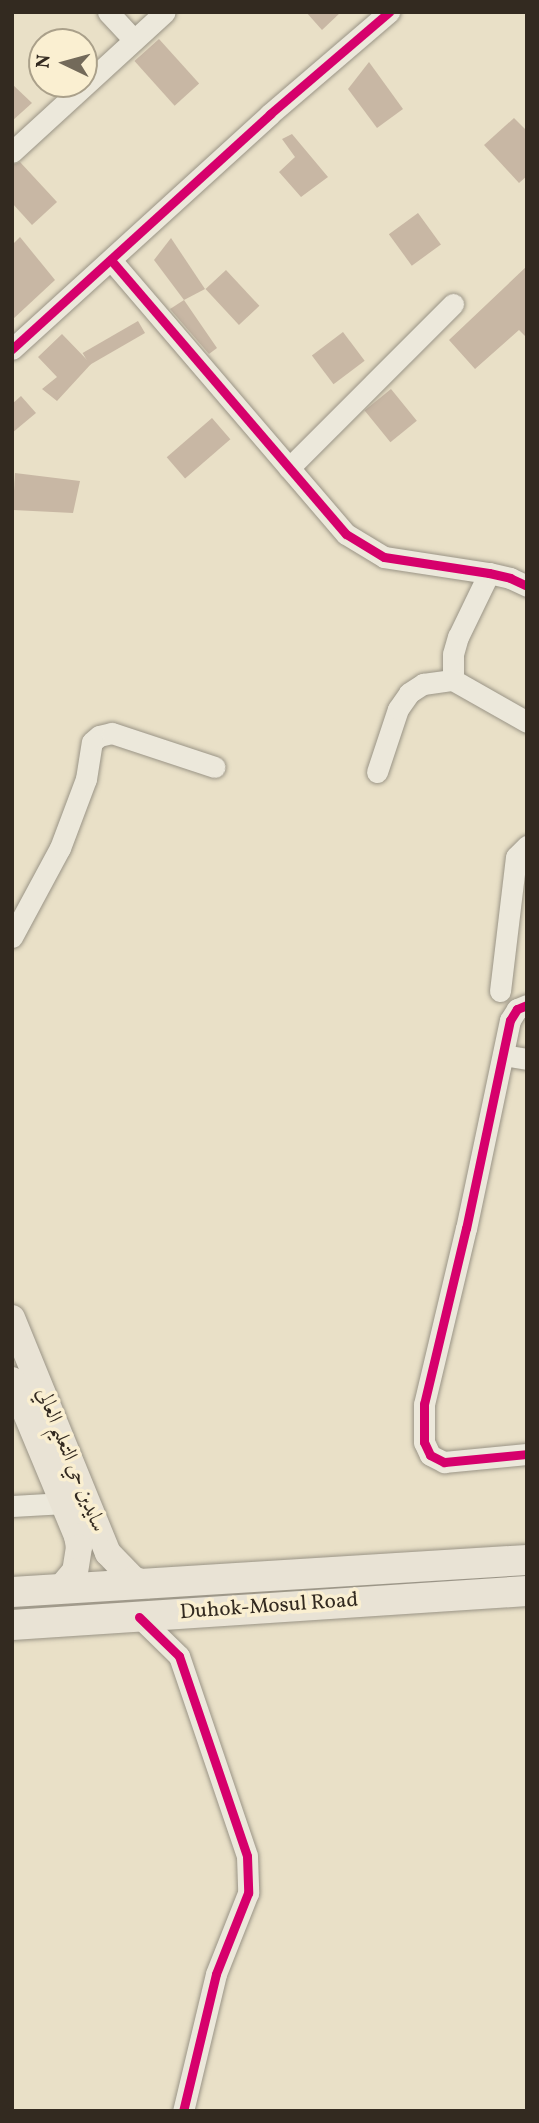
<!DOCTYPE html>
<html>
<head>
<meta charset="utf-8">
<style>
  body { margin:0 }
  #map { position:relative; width:539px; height:2123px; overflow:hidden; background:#e9e0c7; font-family:Vollkorn,Amiri,serif }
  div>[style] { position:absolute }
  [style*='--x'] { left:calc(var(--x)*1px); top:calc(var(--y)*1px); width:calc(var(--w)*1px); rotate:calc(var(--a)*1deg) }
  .building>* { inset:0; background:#c8b7a4; transform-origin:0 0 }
  .roads { filter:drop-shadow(0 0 2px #9a9486) drop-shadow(0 0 2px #9a9486) }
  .minor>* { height:21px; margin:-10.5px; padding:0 10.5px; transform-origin:10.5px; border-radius:10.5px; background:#ece8db }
  .major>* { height:26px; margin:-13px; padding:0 13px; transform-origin:13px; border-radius:13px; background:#e9e3d5 }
  .highway>* { height:30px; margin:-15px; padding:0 15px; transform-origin:15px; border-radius:15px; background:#e9e3d5 }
  .cycleway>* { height:9px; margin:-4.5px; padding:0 4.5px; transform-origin:4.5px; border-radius:4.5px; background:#d6006c }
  span { translate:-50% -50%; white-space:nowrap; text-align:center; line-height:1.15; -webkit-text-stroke:7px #faefd1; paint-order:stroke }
  .street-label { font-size:21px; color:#332a20 }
  .frame { position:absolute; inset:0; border:14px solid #332a20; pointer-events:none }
  .north { position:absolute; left:28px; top:28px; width:70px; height:70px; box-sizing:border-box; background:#faefd1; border:2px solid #aaa08a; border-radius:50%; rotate:275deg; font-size:19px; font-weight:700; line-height:28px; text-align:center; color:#332a20 }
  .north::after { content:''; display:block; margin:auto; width:24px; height:32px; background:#736a5a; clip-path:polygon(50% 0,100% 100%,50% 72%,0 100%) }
</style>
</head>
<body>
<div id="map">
  <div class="building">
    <i style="clip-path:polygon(306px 12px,341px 12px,322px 30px)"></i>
    <i style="left:159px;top:39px;width:60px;height:33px;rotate:48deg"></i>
    <i style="clip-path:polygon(369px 62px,403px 109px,377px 128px,348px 89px)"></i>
    <i style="clip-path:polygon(12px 84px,32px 103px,12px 121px)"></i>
    <i style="clip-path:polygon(514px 118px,527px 131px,527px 176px,519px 183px,484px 145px)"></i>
    <i style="clip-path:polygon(292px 134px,328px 177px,301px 197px,279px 172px,295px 157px,282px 139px)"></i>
    <i style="clip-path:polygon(20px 162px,57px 202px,32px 225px,12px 203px,12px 165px)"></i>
    <i style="left:418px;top:213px;width:39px;height:36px;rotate:54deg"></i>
    <i style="clip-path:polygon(20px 237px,55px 280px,12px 320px,12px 245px)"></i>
    <i style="clip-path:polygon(171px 238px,205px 289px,184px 300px,154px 260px)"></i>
    <i style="clip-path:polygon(527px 266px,527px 338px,519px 330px,475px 369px,449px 340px)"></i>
    <i style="left:226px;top:270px;width:49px;height:28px;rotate:47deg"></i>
    <i style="clip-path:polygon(184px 300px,217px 348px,209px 354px,170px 309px)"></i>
    <i style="left:138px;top:321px;width:14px;height:64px;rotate:60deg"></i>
    <i style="left:343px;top:332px;width:36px;height:39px;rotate:53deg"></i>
    <i style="clip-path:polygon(62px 334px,91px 364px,57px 401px,42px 389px,57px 377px,38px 357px)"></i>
    <i style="left:391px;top:389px;width:41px;height:34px;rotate:51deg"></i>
    <i style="clip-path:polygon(21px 396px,36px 413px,12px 433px,12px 404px)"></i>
    <i style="left:212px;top:418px;width:28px;height:60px;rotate:49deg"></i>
    <i style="clip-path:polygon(15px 473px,80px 481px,73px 513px,13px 510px)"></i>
  </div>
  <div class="roads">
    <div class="minor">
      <i style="--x:108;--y:12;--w:38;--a:47"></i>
      <i style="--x:12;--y:152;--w:207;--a:-42.5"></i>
      <i style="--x:111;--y:260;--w:361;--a:49.4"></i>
      <i style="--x:346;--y:534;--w:44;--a:31.2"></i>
      <i style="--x:384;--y:557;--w:106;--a:8.7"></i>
      <i style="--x:489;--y:573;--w:22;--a:13"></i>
      <i style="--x:510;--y:578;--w:19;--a:25"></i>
      <i style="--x:12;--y:349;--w:349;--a:-42.3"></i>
      <i style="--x:270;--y:114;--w:157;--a:-40.6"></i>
      <i style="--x:289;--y:468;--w:232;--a:-45"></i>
      <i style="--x:453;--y:680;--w:26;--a:-90"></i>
      <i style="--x:453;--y:654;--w:18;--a:-74"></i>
      <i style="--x:458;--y:637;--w:71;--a:-64.2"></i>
      <i style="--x:377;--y:772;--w:66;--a:-71.6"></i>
      <i style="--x:398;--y:709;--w:19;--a:-55"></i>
      <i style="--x:409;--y:693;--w:17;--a:-33"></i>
      <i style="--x:423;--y:684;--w:30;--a:-8"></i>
      <i style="--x:453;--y:680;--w:85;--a:29.6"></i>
      <i style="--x:12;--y:937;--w:101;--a:-61.7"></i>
      <i style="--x:60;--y:848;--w:74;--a:-69.4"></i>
      <i style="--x:86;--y:779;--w:37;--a:-81"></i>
      <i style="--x:92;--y:742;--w:9;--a:-41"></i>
      <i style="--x:99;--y:736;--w:13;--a:-13"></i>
      <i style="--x:112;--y:733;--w:108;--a:18.3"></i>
      <i style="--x:500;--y:991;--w:135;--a:-83.2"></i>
      <i style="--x:516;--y:857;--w:16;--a:-45"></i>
      <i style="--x:527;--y:1005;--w:11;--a:158"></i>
      <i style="--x:517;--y:1009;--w:13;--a:122"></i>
      <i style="--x:510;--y:1020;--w:213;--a:101.9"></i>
      <i style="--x:466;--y:1228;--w:181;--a:103.4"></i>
      <i style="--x:424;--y:1404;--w:38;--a:90"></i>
      <i style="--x:424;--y:1442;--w:14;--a:65"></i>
      <i style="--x:430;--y:1455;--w:16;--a:27"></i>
      <i style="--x:444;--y:1462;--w:83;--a:-5.5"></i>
      <i style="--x:503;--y:1055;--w:24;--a:9"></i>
      <i style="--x:12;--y:1506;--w:53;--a:-3.2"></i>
      <i style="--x:139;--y:1617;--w:56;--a:44.3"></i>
      <i style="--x:179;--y:1656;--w:211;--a:71.2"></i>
      <i style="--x:247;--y:1856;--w:37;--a:88"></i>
      <i style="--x:248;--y:1893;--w:87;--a:111.6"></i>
      <i style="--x:216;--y:1974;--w:141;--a:103.5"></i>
    </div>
    <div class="major">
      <i style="--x:12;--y:1318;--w:254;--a:67.8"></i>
      <i style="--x:108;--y:1553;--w:36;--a:46"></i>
      <i style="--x:133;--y:1579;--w:17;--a:21"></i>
      <i style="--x:12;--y:1380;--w:169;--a:67.4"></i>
      <i style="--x:77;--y:1536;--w:11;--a:80"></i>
      <i style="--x:79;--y:1547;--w:24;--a:99"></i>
      <i style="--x:75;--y:1571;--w:23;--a:130"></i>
    </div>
    <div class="highway">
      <i style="--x:12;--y:1592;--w:516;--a:-3.56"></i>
      <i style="--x:12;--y:1625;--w:516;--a:-3.78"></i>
    </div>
  </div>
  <div class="cycleway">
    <i style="--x:111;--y:260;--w:361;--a:49.4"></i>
    <i style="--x:346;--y:534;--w:44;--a:31.2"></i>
    <i style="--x:384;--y:557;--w:106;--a:8.7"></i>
    <i style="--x:489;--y:573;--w:22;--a:13"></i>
    <i style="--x:510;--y:578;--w:19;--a:25"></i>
    <i style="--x:12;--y:349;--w:349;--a:-42.3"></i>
    <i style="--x:270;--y:114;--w:157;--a:-40.6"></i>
    <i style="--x:527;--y:1005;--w:11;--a:158"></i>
    <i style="--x:517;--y:1009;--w:13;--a:122"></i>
    <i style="--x:510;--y:1020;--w:213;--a:101.9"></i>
    <i style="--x:466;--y:1228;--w:181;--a:103.4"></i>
    <i style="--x:424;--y:1404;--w:38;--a:90"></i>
    <i style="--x:424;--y:1442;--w:14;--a:65"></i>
    <i style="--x:430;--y:1455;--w:16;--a:27"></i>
    <i style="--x:444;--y:1462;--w:83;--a:-5.5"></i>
    <i style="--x:139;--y:1617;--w:56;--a:44.3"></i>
    <i style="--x:179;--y:1656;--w:211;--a:71.2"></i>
    <i style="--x:247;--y:1856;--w:37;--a:88"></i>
    <i style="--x:248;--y:1893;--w:87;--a:111.6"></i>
    <i style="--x:216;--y:1974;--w:141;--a:103.5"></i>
  </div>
  <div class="street-label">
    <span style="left:70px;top:1460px;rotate:68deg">سايدين حي التعليم العالي</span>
    <span style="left:269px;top:1607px;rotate:-4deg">Duhok-Mosul Road</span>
  </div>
  <div class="frame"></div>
  <div class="north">N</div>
</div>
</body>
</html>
